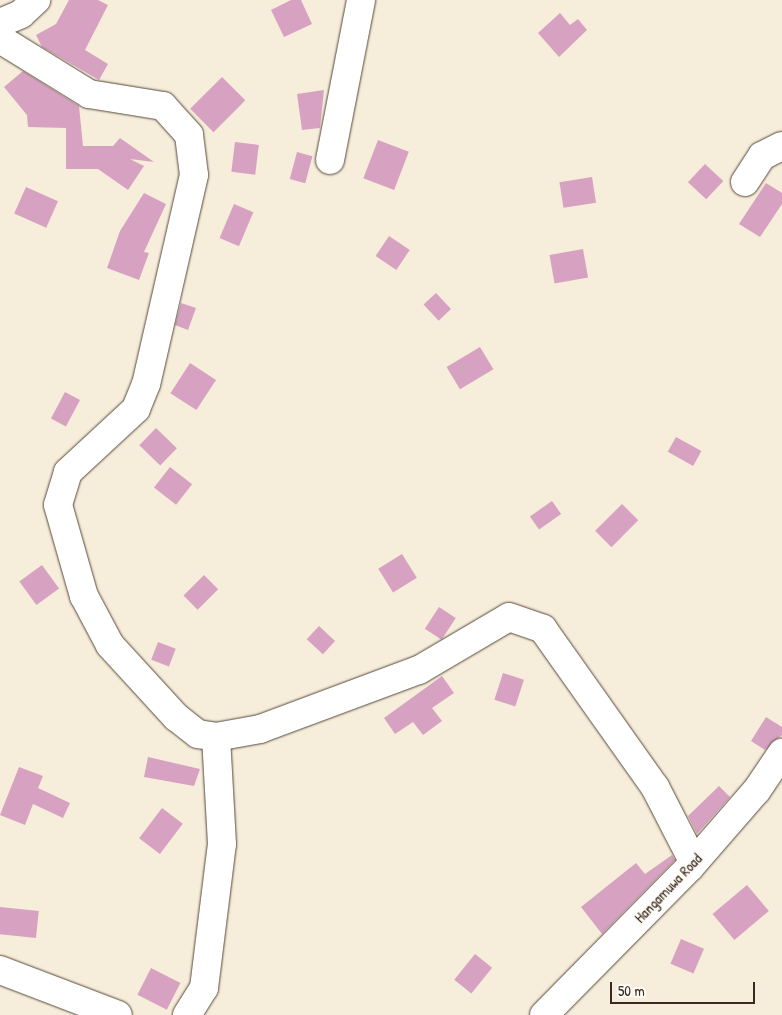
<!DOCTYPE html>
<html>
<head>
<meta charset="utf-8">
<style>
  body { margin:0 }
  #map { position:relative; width:782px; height:1015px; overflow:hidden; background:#f6edda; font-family:"Patrick Hand",sans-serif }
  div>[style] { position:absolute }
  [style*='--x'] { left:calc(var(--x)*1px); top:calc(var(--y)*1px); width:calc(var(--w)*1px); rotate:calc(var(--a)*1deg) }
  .building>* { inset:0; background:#d7a2c2; transform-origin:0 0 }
  .roads { filter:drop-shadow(0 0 1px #57473a) drop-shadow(0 0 1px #57473a) }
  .minor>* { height:28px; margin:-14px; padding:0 14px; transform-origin:14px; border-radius:14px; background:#fff }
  span { translate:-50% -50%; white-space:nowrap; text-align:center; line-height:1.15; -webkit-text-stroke:4.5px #fdfcf7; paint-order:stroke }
  .street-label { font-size:15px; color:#3b2a1e }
  .scale { position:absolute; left:610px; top:982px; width:145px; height:22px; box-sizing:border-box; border:2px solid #3b2a1e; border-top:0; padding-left:6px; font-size:15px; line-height:18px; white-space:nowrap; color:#3b2a1e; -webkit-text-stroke:4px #fdfcf7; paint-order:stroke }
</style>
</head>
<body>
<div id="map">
  <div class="building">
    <i style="clip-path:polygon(69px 0,98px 0,108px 5px,85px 50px,108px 64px,99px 80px,42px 47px,36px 35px,56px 24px)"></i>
    <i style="clip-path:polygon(291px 0,301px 0,312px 24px,284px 37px,271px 10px)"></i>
    <i style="clip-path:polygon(560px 13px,570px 25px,578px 19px,587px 30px,559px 57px,538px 33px)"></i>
    <i style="clip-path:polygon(23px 71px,79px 106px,83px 146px,113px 146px,120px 138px,154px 162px,130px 159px,144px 166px,128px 190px,98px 169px,66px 169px,66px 128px,28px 127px,27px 115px,4px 87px)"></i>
    <i style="left:222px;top:77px;width:33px;height:45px;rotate:45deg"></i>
    <i style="clip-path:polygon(324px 90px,320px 128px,302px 130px,297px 94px)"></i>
    <i style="left:378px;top:140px;width:33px;height:41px;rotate:21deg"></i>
    <i style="left:235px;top:142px;width:24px;height:30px;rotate:7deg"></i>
    <i style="left:297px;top:152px;width:16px;height:28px;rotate:15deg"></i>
    <i style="left:705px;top:164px;width:25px;height:25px;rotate:43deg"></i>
    <i style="left:592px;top:177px;width:26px;height:33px;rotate:81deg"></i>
    <i style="clip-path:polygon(766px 183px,782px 193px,782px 204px,760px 237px,739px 224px)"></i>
    <i style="left:26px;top:187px;width:35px;height:29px;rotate:24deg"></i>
    <i style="clip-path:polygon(144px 193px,166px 204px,144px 252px,149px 253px,139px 280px,107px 268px,120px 231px)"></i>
    <i style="left:234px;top:204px;width:21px;height:37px;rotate:23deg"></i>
    <i style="left:389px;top:236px;width:25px;height:24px;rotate:34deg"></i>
    <i style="left:583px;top:249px;width:29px;height:34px;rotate:80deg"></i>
    <i style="left:436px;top:293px;width:22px;height:17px;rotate:47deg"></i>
    <i style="clip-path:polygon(181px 303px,196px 308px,188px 330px,175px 325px)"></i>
    <i style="left:480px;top:347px;width:26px;height:39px;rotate:59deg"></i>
    <i style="left:190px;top:363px;width:31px;height:36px;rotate:33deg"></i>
    <i style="left:65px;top:392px;width:17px;height:30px;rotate:28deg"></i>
    <i style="left:156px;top:428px;width:29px;height:24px;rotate:44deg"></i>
    <i style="left:676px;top:437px;width:29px;height:17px;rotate:29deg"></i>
    <i style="left:170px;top:467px;width:28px;height:26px;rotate:38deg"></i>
    <i style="left:552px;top:501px;width:16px;height:27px;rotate:55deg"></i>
    <i style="left:622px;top:504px;width:23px;height:38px;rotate:45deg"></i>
    <i style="left:402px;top:554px;width:28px;height:28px;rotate:58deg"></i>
    <i style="left:42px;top:565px;width:29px;height:28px;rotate:54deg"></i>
    <i style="left:204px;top:575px;width:20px;height:29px;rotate:45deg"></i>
    <i style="left:439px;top:607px;width:20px;height:26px;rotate:33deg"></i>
    <i style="left:319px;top:626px;width:22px;height:18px;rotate:43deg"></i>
    <i style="left:158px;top:642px;width:19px;height:19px;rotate:21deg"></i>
    <i style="left:503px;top:673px;width:22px;height:28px;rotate:18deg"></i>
    <i style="clip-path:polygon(442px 676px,454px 693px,432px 708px,442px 721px,423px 735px,413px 722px,395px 734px,384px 718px)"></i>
    <i style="clip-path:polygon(766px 717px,782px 727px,782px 735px,765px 750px,751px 741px)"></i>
    <i style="clip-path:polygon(148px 757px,200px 769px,194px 786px,144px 777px)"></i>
    <i style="clip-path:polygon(19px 767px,43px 776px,38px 788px,70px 803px,63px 818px,33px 804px,25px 825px,0 815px)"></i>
    <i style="clip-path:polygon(719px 786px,730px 797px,697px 834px,688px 816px)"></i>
    <i style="left:162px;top:808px;width:26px;height:38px;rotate:37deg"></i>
    <i style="clip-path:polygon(672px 855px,675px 860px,602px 934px,581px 907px,636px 863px,645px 874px)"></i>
    <i style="left:747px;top:885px;width:34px;height:45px;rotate:50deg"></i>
    <i style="left:0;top:907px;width:39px;height:27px;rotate:6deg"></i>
    <i style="left:681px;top:939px;width:25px;height:27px;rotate:23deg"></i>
    <i style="left:475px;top:954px;width:22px;height:33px;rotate:39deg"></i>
    <i style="left:151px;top:968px;width:33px;height:30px;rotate:27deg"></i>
  </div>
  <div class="roads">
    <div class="minor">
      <i style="--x:0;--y:23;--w:23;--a:-23"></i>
      <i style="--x:21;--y:14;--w:21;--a:-43"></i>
      <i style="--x:0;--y:39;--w:105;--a:31.7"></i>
      <i style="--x:89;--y:94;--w:75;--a:9.2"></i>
      <i style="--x:163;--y:106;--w:39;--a:48"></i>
      <i style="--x:189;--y:135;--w:40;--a:82.9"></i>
      <i style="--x:194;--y:175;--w:214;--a:102.9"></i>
      <i style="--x:146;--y:384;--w:27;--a:112"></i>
      <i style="--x:136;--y:409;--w:93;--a:137.2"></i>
      <i style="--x:68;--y:472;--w:34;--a:107"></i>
      <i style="--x:58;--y:505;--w:95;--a:74.1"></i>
      <i style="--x:84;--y:596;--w:55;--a:62"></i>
      <i style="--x:110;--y:645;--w:98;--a:47.5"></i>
      <i style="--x:176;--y:717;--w:28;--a:38"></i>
      <i style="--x:198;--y:734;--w:18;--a:9"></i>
      <i style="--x:216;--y:737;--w:45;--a:-10.3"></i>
      <i style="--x:260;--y:729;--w:170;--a:-20.4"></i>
      <i style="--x:419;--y:670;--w:104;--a:-30.5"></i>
      <i style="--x:509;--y:617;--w:36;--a:19"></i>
      <i style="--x:543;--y:629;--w:194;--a:54.7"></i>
      <i style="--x:655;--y:787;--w:81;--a:62.8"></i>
      <i style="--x:692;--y:859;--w:8;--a:104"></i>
      <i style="--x:330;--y:160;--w:163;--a:-79"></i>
      <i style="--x:745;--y:182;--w:31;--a:-57"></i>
      <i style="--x:762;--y:156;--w:22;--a:-27"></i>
      <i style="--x:0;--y:970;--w:126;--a:20.9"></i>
      <i style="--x:187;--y:1015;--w:32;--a:-58"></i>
      <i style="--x:204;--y:988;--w:145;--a:-82.9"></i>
      <i style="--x:222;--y:844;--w:107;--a:-93.2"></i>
      <i style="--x:544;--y:1015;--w:208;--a:-45.4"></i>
      <i style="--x:690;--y:867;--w:102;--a:-49"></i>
      <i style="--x:757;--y:790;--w:45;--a:-56"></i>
    </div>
  </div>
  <div class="street-label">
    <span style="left:668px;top:888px;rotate:-46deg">Hangamuwa Road</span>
  </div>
  <div class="scale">50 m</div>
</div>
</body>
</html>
